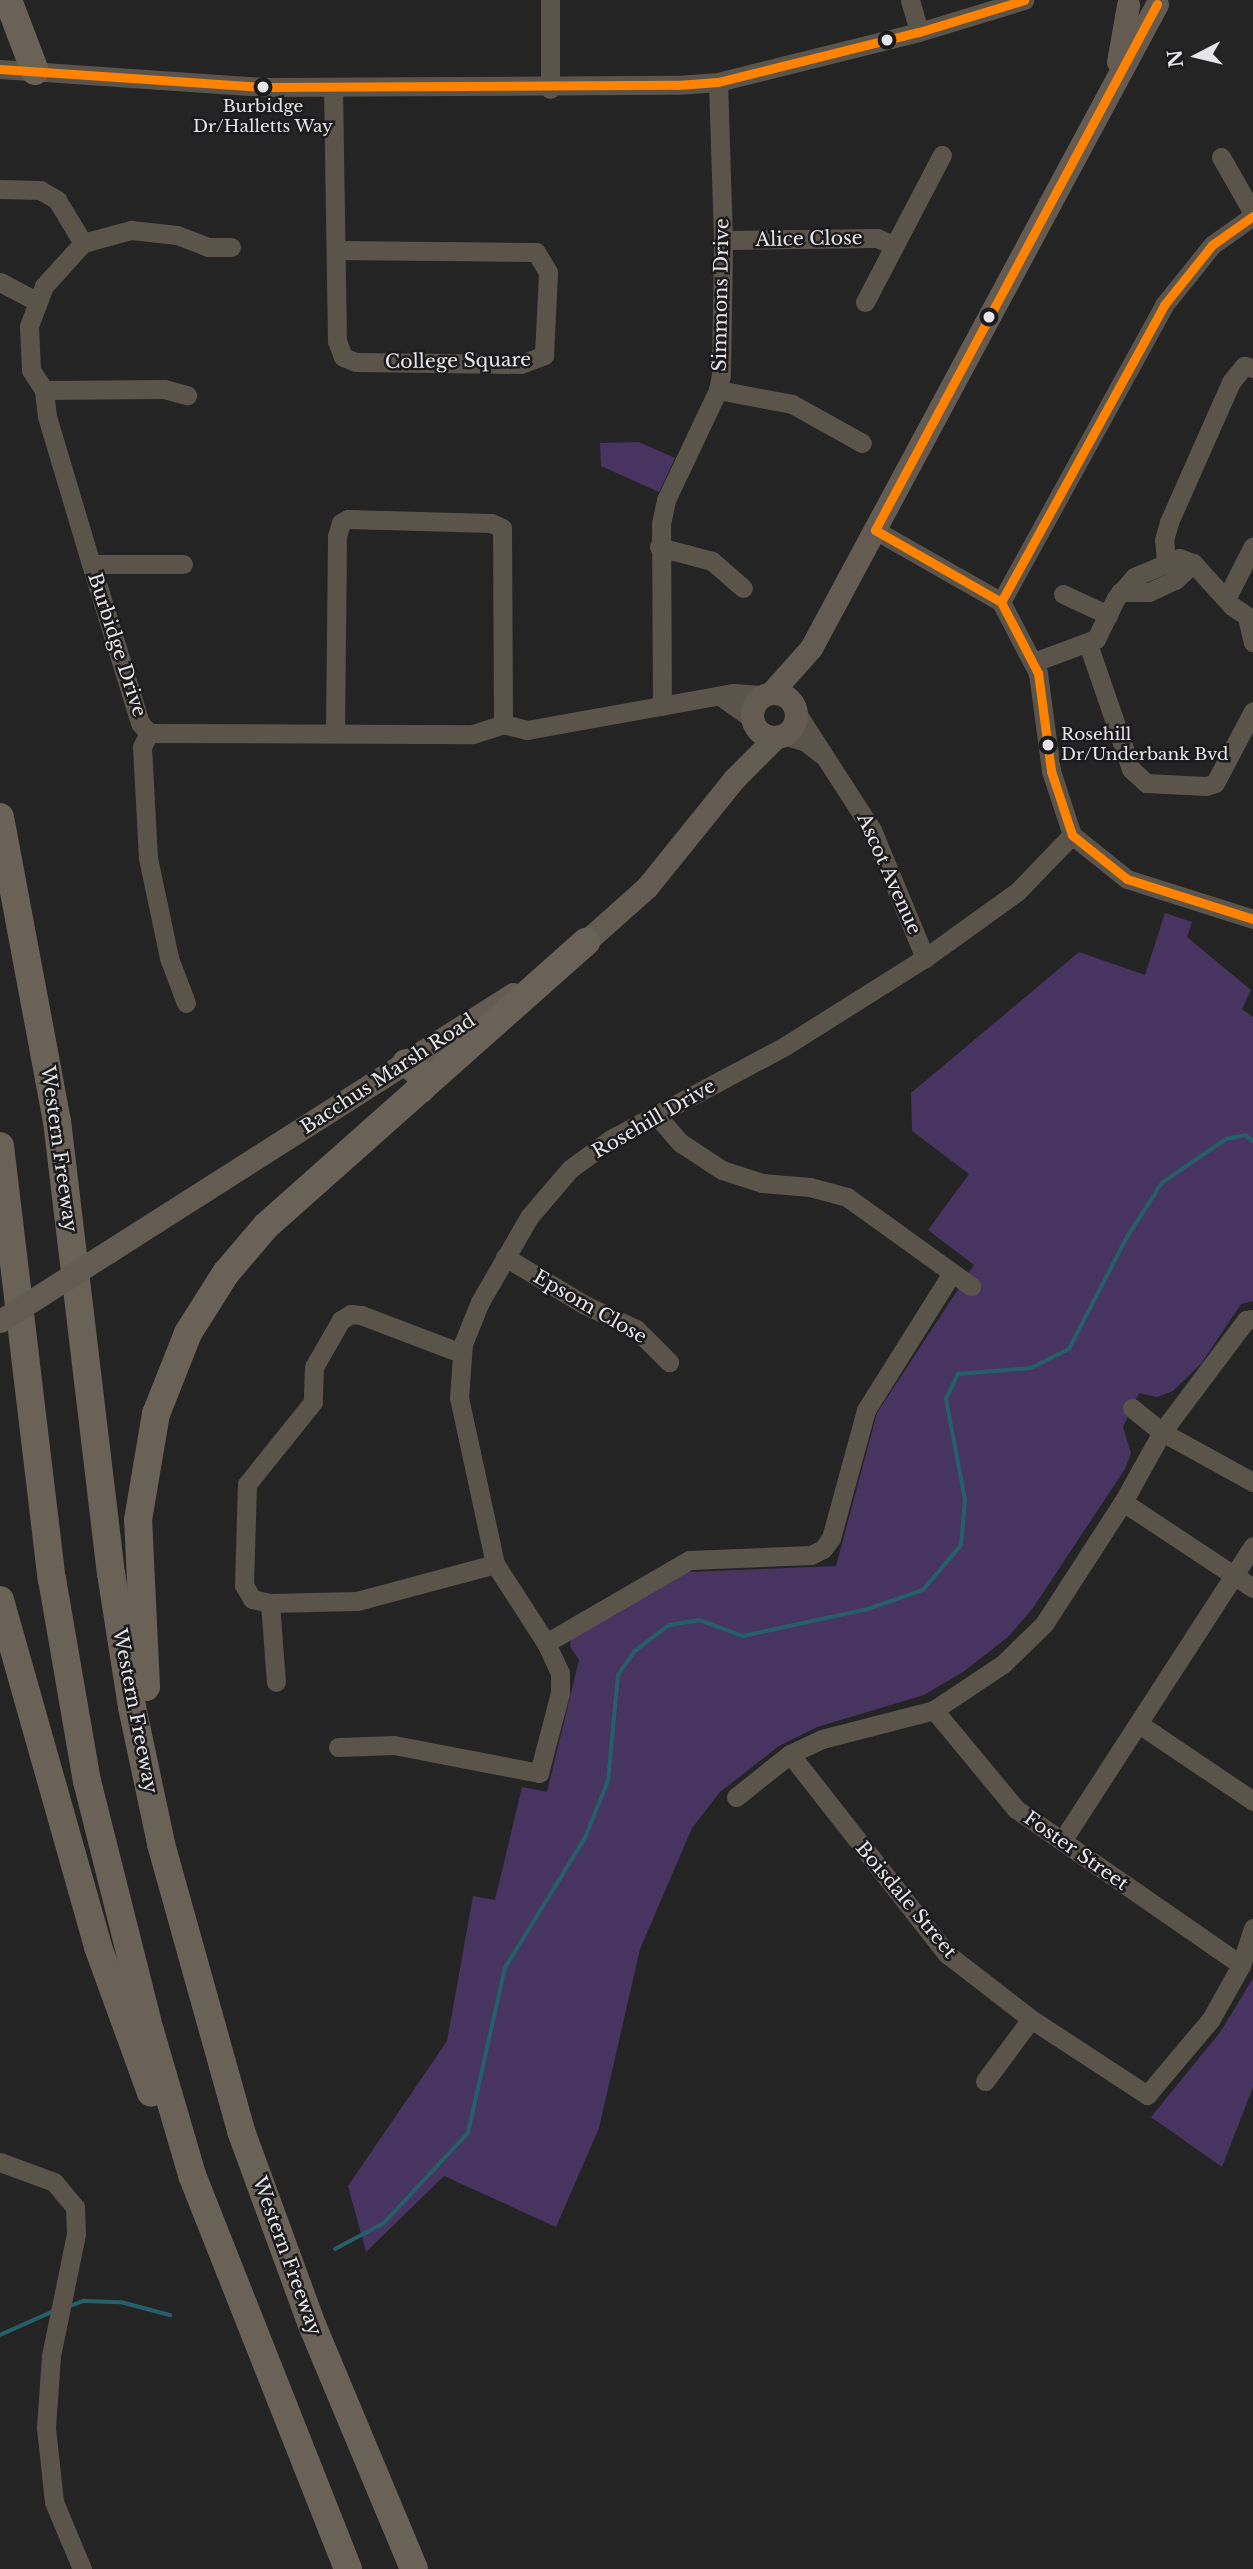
<!DOCTYPE html>
<html>
<head>
<meta charset="utf-8">
<style>
  body { margin:0 }
  #map { position:relative; width:1253px; height:2569px; overflow:hidden; background:#242425; font-family:"Libre Baskerville",serif }
  div>[style] { position:absolute }
  [style*='--x'] { left:calc(var(--x)*1px); top:calc(var(--y)*1px); width:calc(var(--w)*1px); rotate:calc(var(--a)*1deg) }
  .green>* { inset:0; background:#473461 }
  .stream>* { height:3.5px; margin:-1.75px; padding:0 1.75px; transform-origin:1.75px; border-radius:1.75px; background:#255f69 }
  .minor>* { height:19px; margin:-9.5px; padding:0 9.5px; transform-origin:9.5px; border-radius:9.5px; background:#5a544b }
  .major>* { height:23px; margin:-11.5px; padding:0 11.5px; transform-origin:11.5px; border-radius:11.5px; background:#645c52 }
  .major>.ring { margin:-11.5px; padding:0; box-sizing:content-box; background:none; border:23px solid #645c52; border-radius:50% }
  .highway>* { height:28px; margin:-14px; padding:0 14px; transform-origin:14px; border-radius:14px; background:#6a6257 }
  .major-bridge>* { height:23px; margin:-11.5px; padding:0 11.5px; transform-origin:11.5px; border-radius:11.5px; background:#645c52 }
  .bus-1>* { height:9px; margin:-4.5px; padding:0 4.5px; transform-origin:4.5px; border-radius:4.5px; background:#ff8200 }
  .dots>* { width:19px; height:19px; translate:-50% -50%; box-sizing:border-box; border:4px solid #1b1a1d; border-radius:50% }
  span { translate:-50% -50%; white-space:nowrap; text-align:center; line-height:1.15; -webkit-text-stroke:5px #1b1a1d; paint-order:stroke }
  .bus-label { font-size:17px; color:#e6e5e7 }
  .left { translate:0 -50%; text-align:left }
  .street-label { font-size:19px; color:#e6e5e7 }
  .north { position:absolute; left:1162px; top:21px; width:70px; height:70px; -webkit-text-stroke:5px #1b1a1d; paint-order:stroke; rotate:263deg; font-size:19px; font-weight:700; line-height:28px; text-align:center; color:#e6e5e7 }
  .north::after { content:''; display:block; margin:auto; width:24px; height:32px; background:#e6e5e7; clip-path:polygon(50% 0,100% 100%,50% 72%,0 100%) }
</style>
</head>
<body>
<div id="map">
  <div class="green">
    <i style="clip-path:polygon(639px 442px,675px 458px,659px 492px,601px 466px,600px 443px)"></i>
    <i style="clip-path:polygon(1165px 913px,1192px 922px,1187px 937px,1251px 990px,1242px 1009px,1253px 1017px,1253px 1301px,1241px 1304px,1201px 1364px,1173px 1391px,1157px 1397px,1139px 1393px,1123px 1427px,1131px 1453px,1125px 1469px,1033px 1608px,1008px 1637px,963px 1672px,924px 1695px,817px 1727px,779px 1746px,720px 1792px,692px 1828px,640px 1949px,599px 2128px,556px 2227px,444px 2176px,366px 2252px,348px 2186px,447px 2041px,473px 1896px,495px 1900px,522px 1787px,547px 1792px,579px 1660px,570px 1646px,571px 1637px,617px 1607px,688px 1572px,836px 1566px,877px 1413px,974px 1265px,928px 1230px,969px 1174px,912px 1131px,911px 1093px,1079px 952px,1145px 975px)"></i>
    <i style="clip-path:polygon(1253px 1978px,1253px 2087px,1222px 2167px,1151px 2117px,1221px 2031px)"></i>
  </div>
  <div class="stream">
    <i style="--x:335;--y:2249;--w:55;--a:-28"></i>
    <i style="--x:384;--y:2223;--w:123;--a:-47"></i>
    <i style="--x:468;--y:2133;--w:169;--a:-77.4"></i>
    <i style="--x:505;--y:1968;--w:153;--a:-58.4"></i>
    <i style="--x:585;--y:1838;--w:61;--a:-68"></i>
    <i style="--x:608;--y:1781;--w:106;--a:-84.6"></i>
    <i style="--x:618;--y:1675;--w:29;--a:-55"></i>
    <i style="--x:635;--y:1651;--w:43;--a:-37.4"></i>
    <i style="--x:669;--y:1625;--w:30;--a:-9"></i>
    <i style="--x:699;--y:1620;--w:47;--a:20"></i>
    <i style="--x:743;--y:1636;--w:128;--a:-12.2"></i>
    <i style="--x:868;--y:1609;--w:58;--a:-19.1"></i>
    <i style="--x:923;--y:1590;--w:59;--a:-49.8"></i>
    <i style="--x:961;--y:1545;--w:45;--a:-84.9"></i>
    <i style="--x:965;--y:1500;--w:103;--a:-100.7"></i>
    <i style="--x:946;--y:1399;--w:28;--a:-64"></i>
    <i style="--x:958;--y:1374;--w:73;--a:-4.7"></i>
    <i style="--x:1031;--y:1368;--w:42;--a:-26.6"></i>
    <i style="--x:1069;--y:1349;--w:126;--a:-62.6"></i>
    <i style="--x:1127;--y:1237;--w:64;--a:-57.1"></i>
    <i style="--x:1162;--y:1183;--w:78;--a:-34.5"></i>
    <i style="--x:1226;--y:1139;--w:20;--a:-11"></i>
    <i style="--x:1246;--y:1135;--w:9;--a:41"></i>
    <i style="--x:70;--y:2306;--w:15;--a:-20"></i>
    <i style="--x:84;--y:2301;--w:37;--a:2"></i>
    <i style="--x:121;--y:2302;--w:51;--a:14.9"></i>
    <i style="--x:0;--y:2335;--w:57;--a:-23.9"></i>
  </div>
  <div class="minor">
    <i style="--x:910;--y:0;--w:33;--a:74"></i>
    <i style="--x:0;--y:69;--w:266;--a:3.9"></i>
    <i style="--x:265;--y:87;--w:412;--a:-0.3"></i>
    <i style="--x:677;--y:85;--w:41;--a:-4.2"></i>
    <i style="--x:718;--y:82;--w:207;--a:-14"></i>
    <i style="--x:919;--y:32;--w:110;--a:-16.9"></i>
    <i style="--x:333;--y:88;--w:253;--a:89.1"></i>
    <i style="--x:337;--y:341;--w:17;--a:69"></i>
    <i style="--x:343;--y:357;--w:14;--a:21"></i>
    <i style="--x:356;--y:362;--w:165;--a:0.7"></i>
    <i style="--x:521;--y:364;--w:25;--a:-21"></i>
    <i style="--x:544;--y:355;--w:83;--a:-87.2"></i>
    <i style="--x:548;--y:272;--w:23;--a:-121"></i>
    <i style="--x:536;--y:252;--w:198;--a:-179.4"></i>
    <i style="--x:550;--y:89;--w:89;--a:-90"></i>
    <i style="--x:1221;--y:157;--w:64;--a:60.3"></i>
    <i style="--x:0;--y:189;--w:40;--a:1.4"></i>
    <i style="--x:40;--y:190;--w:20;--a:30"></i>
    <i style="--x:57;--y:200;--w:50;--a:58.8"></i>
    <i style="--x:723;--y:240;--w:154;--a:-0.7"></i>
    <i style="--x:877;--y:238;--w:17;--a:24"></i>
    <i style="--x:0;--y:282;--w:41;--a:27.8"></i>
    <i style="--x:865;--y:302;--w:166;--a:-62.4"></i>
    <i style="--x:44;--y:390;--w:120;--a:-0.5"></i>
    <i style="--x:164;--y:389;--w:24;--a:15"></i>
    <i style="--x:718;--y:390;--w:75;--a:10.7"></i>
    <i style="--x:792;--y:404;--w:80;--a:29.1"></i>
    <i style="--x:875;--y:530;--w:145;--a:29.7"></i>
    <i style="--x:1001;--y:602;--w:80;--a:62.5"></i>
    <i style="--x:1038;--y:673;--w:99;--a:82.4"></i>
    <i style="--x:1051;--y:771;--w:67;--a:71.8"></i>
    <i style="--x:1072;--y:835;--w:70;--a:38.7"></i>
    <i style="--x:1127;--y:879;--w:132;--a:17.6"></i>
    <i style="--x:659;--y:547;--w:55;--a:14.8"></i>
    <i style="--x:712;--y:561;--w:41;--a:41.1"></i>
    <i style="--x:1166;--y:561;--w:21;--a:-95"></i>
    <i style="--x:1164;--y:540;--w:19;--a:-74"></i>
    <i style="--x:1169;--y:522;--w:153;--a:-66.1"></i>
    <i style="--x:1231;--y:382;--w:21;--a:-51"></i>
    <i style="--x:1244;--y:366;--w:9;--a:13"></i>
    <i style="--x:91;--y:564;--w:92;--a:0"></i>
    <i style="--x:1120;--y:592;--w:29;--a:0"></i>
    <i style="--x:1149;--y:592;--w:29;--a:-25"></i>
    <i style="--x:1175;--y:580;--w:25;--a:-43"></i>
    <i style="--x:1063;--y:594;--w:50;--a:25"></i>
    <i style="--x:1226;--y:599;--w:59;--a:-63"></i>
    <i style="--x:1001;--y:602;--w:339;--a:-61.2"></i>
    <i style="--x:1164;--y:305;--w:77;--a:-51.3"></i>
    <i style="--x:1212;--y:245;--w:50;--a:-35.3"></i>
    <i style="--x:1247;--y:617;--w:26;--a:77"></i>
    <i style="--x:1088;--y:644;--w:132;--a:71"></i>
    <i style="--x:1131;--y:769;--w:21;--a:43"></i>
    <i style="--x:1146;--y:783;--w:60;--a:2.9"></i>
    <i style="--x:1206;--y:786;--w:9;--a:-18"></i>
    <i style="--x:1215;--y:783;--w:81;--a:-62.2"></i>
    <i style="--x:1034;--y:662;--w:66;--a:-20.4"></i>
    <i style="--x:1096;--y:639;--w:46;--a:-64"></i>
    <i style="--x:1116;--y:598;--w:28;--a:-49"></i>
    <i style="--x:1134;--y:577;--w:49;--a:-22.9"></i>
    <i style="--x:1179;--y:558;--w:15;--a:20"></i>
    <i style="--x:1193;--y:563;--w:58;--a:47.8"></i>
    <i style="--x:1232;--y:606;--w:25;--a:34"></i>
    <i style="--x:720;--y:696;--w:40;--a:34.9"></i>
    <i style="--x:662;--y:706;--w:182;--a:-90.3"></i>
    <i style="--x:661;--y:524;--w:25;--a:-78"></i>
    <i style="--x:666;--y:500;--w:122;--a:-64.7"></i>
    <i style="--x:718;--y:390;--w:16;--a:-79"></i>
    <i style="--x:721;--y:374;--w:134;--a:-89.1"></i>
    <i style="--x:723;--y:240;--w:158;--a:-91.8"></i>
    <i style="--x:796;--y:712;--w:140;--a:57.2"></i>
    <i style="--x:872;--y:830;--w:139;--a:67.5"></i>
    <i style="--x:335;--y:731;--w:195;--a:-89.4"></i>
    <i style="--x:337;--y:536;--w:14;--a:-73"></i>
    <i style="--x:341;--y:523;--w:8;--a:-30"></i>
    <i style="--x:348;--y:519;--w:143;--a:1.6"></i>
    <i style="--x:491;--y:523;--w:12;--a:24"></i>
    <i style="--x:502;--y:528;--w:196;--a:89.7"></i>
    <i style="--x:149;--y:733;--w:13;--a:-132"></i>
    <i style="--x:140;--y:723;--w:166;--a:-107.1"></i>
    <i style="--x:91;--y:564;--w:154;--a:-106.6"></i>
    <i style="--x:47;--y:416;--w:26;--a:-97"></i>
    <i style="--x:44;--y:390;--w:24;--a:-123"></i>
    <i style="--x:31;--y:370;--w:44;--a:-92.6"></i>
    <i style="--x:29;--y:326;--w:43;--a:-69.4"></i>
    <i style="--x:44;--y:286;--w:58;--a:-47.8"></i>
    <i style="--x:83;--y:243;--w:50;--a:-15.2"></i>
    <i style="--x:131;--y:230;--w:46;--a:6.2"></i>
    <i style="--x:177;--y:235;--w:33;--a:21"></i>
    <i style="--x:208;--y:247;--w:23;--a:0"></i>
    <i style="--x:149;--y:733;--w:324;--a:0.2"></i>
    <i style="--x:473;--y:734;--w:32;--a:-18"></i>
    <i style="--x:503;--y:724;--w:25;--a:14"></i>
    <i style="--x:527;--y:730;--w:209;--a:-10.2"></i>
    <i style="--x:733;--y:693;--w:32;--a:4"></i>
    <i style="--x:149;--y:733;--w:16;--a:117"></i>
    <i style="--x:142;--y:747;--w:111;--a:86.9"></i>
    <i style="--x:148;--y:858;--w:102;--a:78.1"></i>
    <i style="--x:169;--y:958;--w:48;--a:69.3"></i>
    <i style="--x:783;--y:735;--w:24;--a:17"></i>
    <i style="--x:806;--y:742;--w:19;--a:39"></i>
    <i style="--x:658;--y:1117;--w:35;--a:49"></i>
    <i style="--x:681;--y:1143;--w:49;--a:33.4"></i>
    <i style="--x:722;--y:1170;--w:42;--a:18"></i>
    <i style="--x:762;--y:1183;--w:48;--a:4.8"></i>
    <i style="--x:810;--y:1187;--w:38;--a:15"></i>
    <i style="--x:847;--y:1197;--w:153;--a:35.7"></i>
    <i style="--x:505;--y:1257;--w:93;--a:31"></i>
    <i style="--x:585;--y:1305;--w:56;--a:25.2"></i>
    <i style="--x:636;--y:1329;--w:47;--a:45"></i>
    <i style="--x:1253;--y:1319;--w:7;--a:172"></i>
    <i style="--x:1246;--y:1320;--w:140;--a:126.9"></i>
    <i style="--x:1162;--y:1432;--w:80;--a:119.1"></i>
    <i style="--x:1123;--y:1502;--w:156;--a:33.5"></i>
    <i style="--x:461;--y:1353;--w:107;--a:-159.2"></i>
    <i style="--x:361;--y:1315;--w:10;--a:-174"></i>
    <i style="--x:351;--y:1314;--w:12;--a:149"></i>
    <i style="--x:341;--y:1320;--w:54;--a:119.9"></i>
    <i style="--x:314;--y:1367;--w:35;--a:92"></i>
    <i style="--x:313;--y:1402;--w:105;--a:128.8"></i>
    <i style="--x:247;--y:1484;--w:101;--a:91.7"></i>
    <i style="--x:244;--y:1585;--w:16;--a:60"></i>
    <i style="--x:252;--y:1599;--w:18;--a:13"></i>
    <i style="--x:270;--y:1603;--w:87;--a:-1.3"></i>
    <i style="--x:357;--y:1601;--w:143;--a:-15"></i>
    <i style="--x:1132;--y:1408;--w:38;--a:39"></i>
    <i style="--x:1162;--y:1432;--w:104;--a:28.8"></i>
    <i style="--x:270;--y:1603;--w:79;--a:85.7"></i>
    <i style="--x:546;--y:1643;--w:165;--a:-30.1"></i>
    <i style="--x:689;--y:1560;--w:122;--a:-2.3"></i>
    <i style="--x:811;--y:1555;--w:13;--a:-27"></i>
    <i style="--x:823;--y:1549;--w:14;--a:-54"></i>
    <i style="--x:831;--y:1538;--w:133;--a:-74.7"></i>
    <i style="--x:866;--y:1410;--w:162;--a:-57.9"></i>
    <i style="--x:934;--y:1710;--w:129;--a:50.4"></i>
    <i style="--x:1016;--y:1809;--w:274;--a:34.7"></i>
    <i style="--x:1139;--y:1724;--w:138;--a:34"></i>
    <i style="--x:338;--y:1747;--w:56;--a:-2"></i>
    <i style="--x:394;--y:1745;--w:148;--a:10.9"></i>
    <i style="--x:539;--y:1773;--w:83;--a:-75.3"></i>
    <i style="--x:560;--y:1693;--w:20;--a:-90"></i>
    <i style="--x:560;--y:1673;--w:33;--a:-115"></i>
    <i style="--x:546;--y:1643;--w:94;--a:-122.8"></i>
    <i style="--x:495;--y:1564;--w:170;--a:-102.2"></i>
    <i style="--x:459;--y:1398;--w:54;--a:-85.8"></i>
    <i style="--x:463;--y:1344;--w:45;--a:-68"></i>
    <i style="--x:480;--y:1302;--w:98;--a:-60"></i>
    <i style="--x:529;--y:1217;--w:63;--a:-49.5"></i>
    <i style="--x:570;--y:1169;--w:51;--a:-36.2"></i>
    <i style="--x:611;--y:1139;--w:197;--a:-28.1"></i>
    <i style="--x:785;--y:1046;--w:165;--a:-32.2"></i>
    <i style="--x:925;--y:958;--w:113;--a:-35.7"></i>
    <i style="--x:1017;--y:892;--w:79;--a:-46"></i>
    <i style="--x:790;--y:1754;--w:254;--a:51.9"></i>
    <i style="--x:947;--y:1954;--w:106;--a:37.7"></i>
    <i style="--x:1031;--y:2019;--w:139;--a:33.2"></i>
    <i style="--x:1147;--y:2095;--w:99;--a:-49.9"></i>
    <i style="--x:1211;--y:2019;--w:62;--a:-60.9"></i>
    <i style="--x:1241;--y:1965;--w:39;--a:-72"></i>
    <i style="--x:736;--y:1797;--w:69;--a:-38.5"></i>
    <i style="--x:790;--y:1754;--w:35;--a:-25"></i>
    <i style="--x:822;--y:1739;--w:116;--a:-14.5"></i>
    <i style="--x:934;--y:1710;--w:83;--a:-33.7"></i>
    <i style="--x:1003;--y:1664;--w:57;--a:-44.3"></i>
    <i style="--x:1044;--y:1624;--w:145;--a:-57.1"></i>
    <i style="--x:1062;--y:1841;--w:351;--a:-57.1"></i>
    <i style="--x:985;--y:2081;--w:77;--a:-53.4"></i>
    <i style="--x:0;--y:2162;--w:58;--a:20.3"></i>
    <i style="--x:54;--y:2182;--w:33;--a:50"></i>
    <i style="--x:75;--y:2207;--w:27;--a:88"></i>
    <i style="--x:76;--y:2234;--w:125;--a:101.6"></i>
    <i style="--x:51;--y:2356;--w:72;--a:94"></i>
    <i style="--x:46;--y:2428;--w:74;--a:83.8"></i>
    <i style="--x:54;--y:2502;--w:73;--a:67.3"></i>
  </div>
  <div class="major">
    <i style="--x:1118;--y:62;--w:58;--a:-80"></i>
    <i style="--x:771;--y:693;--w:60;--a:-48.4"></i>
    <i style="--x:811;--y:648;--w:731;--a:-61.75"></i>
    <i class="ring" style="left:752px;top:693px;width:21px;height:21px"></i>
    <i style="--x:573;--y:953;--w:99;--a:-41.7"></i>
    <i style="--x:647;--y:887;--w:139;--a:-51.1"></i>
    <i style="--x:734;--y:779;--w:59;--a:-45"></i>
    <i style="--x:108;--y:1252;--w:480;--a:-32.5"></i>
  </div>
  <div class="highway">
    <i style="--x:8;--y:0;--w:76;--a:69.2"></i>
    <i style="--x:0;--y:817;--w:309;--a:79.4"></i>
    <i style="--x:57;--y:1121;--w:455;--a:83.2"></i>
    <i style="--x:111;--y:1573;--w:136;--a:81.1"></i>
    <i style="--x:132;--y:1707;--w:140;--a:78"></i>
    <i style="--x:161;--y:1844;--w:298;--a:74.4"></i>
    <i style="--x:241;--y:2131;--w:207;--a:69.9"></i>
    <i style="--x:312;--y:2325;--w:264;--a:67.3"></i>
    <i style="--x:406;--y:1063;--w:19;--a:36"></i>
    <i style="--x:421;--y:1074;--w:15;--a:90"></i>
    <i style="--x:0;--y:1146;--w:436;--a:83.2"></i>
    <i style="--x:52;--y:1579;--w:205;--a:80.2"></i>
    <i style="--x:87;--y:1781;--w:258;--a:75.9"></i>
    <i style="--x:150;--y:2031;--w:150;--a:73.7"></i>
    <i style="--x:192;--y:2175;--w:424;--a:68.4"></i>
    <i style="--x:0;--y:1600;--w:361;--a:74.2"></i>
    <i style="--x:98;--y:1947;--w:155;--a:70"></i>
    <i style="--x:146;--y:1687;--w:167;--a:-92.7"></i>
    <i style="--x:138;--y:1520;--w:108;--a:-80.4"></i>
    <i style="--x:156;--y:1414;--w:87;--a:-68.4"></i>
    <i style="--x:188;--y:1333;--w:71;--a:-57.7"></i>
    <i style="--x:226;--y:1273;--w:62;--a:-49.6"></i>
    <i style="--x:266;--y:1226;--w:428;--a:-41.6"></i>
  </div>
  <div class="major-bridge">
    <i style="--x:0;--y:1321;--w:128;--a:-32.6"></i>
  </div>
  <div class="bus-1">
    <i style="--x:1157;--y:4;--w:597;--a:118.2"></i>
    <i style="--x:875;--y:530;--w:145;--a:29.7"></i>
    <i style="--x:1001;--y:602;--w:80;--a:62.5"></i>
    <i style="--x:1038;--y:673;--w:99;--a:82.4"></i>
    <i style="--x:1051;--y:771;--w:67;--a:71.8"></i>
    <i style="--x:1072;--y:835;--w:70;--a:38.7"></i>
    <i style="--x:1127;--y:879;--w:132;--a:17.6"></i>
    <i style="--x:0;--y:69;--w:266;--a:3.9"></i>
    <i style="--x:265;--y:87;--w:412;--a:-0.3"></i>
    <i style="--x:677;--y:85;--w:41;--a:-4.2"></i>
    <i style="--x:718;--y:82;--w:207;--a:-14"></i>
    <i style="--x:919;--y:32;--w:110;--a:-16.9"></i>
    <i style="--x:1001;--y:602;--w:339;--a:-61.2"></i>
    <i style="--x:1164;--y:305;--w:77;--a:-51.3"></i>
    <i style="--x:1212;--y:245;--w:50;--a:-35.3"></i>
  </div>
  <div class="dots">
    <i style="left:887px;top:40px;background:#e6e5e7"></i>
    <i style="left:263px;top:87px;background:#e6e5e7"></i>
    <i style="left:989px;top:317px;background:#e6e5e7"></i>
    <i style="left:1048px;top:745px;background:#e6e5e7"></i>
  </div>
  <div class="bus-label">
    <span style="left:263px;top:117px">Burbidge<br>Dr/Halletts Way</span>
    <span class="left" style="left:1061px;top:745px">Rosehill<br>Dr/Underbank Bvd</span>
  </div>
  <div class="street-label">
    <span style="left:809px;top:239px;rotate:-1deg">Alice Close</span>
    <span style="left:721px;top:295px;rotate:-89deg">Simmons Drive</span>
    <span style="left:458px;top:361px;rotate:-1deg">College Square</span>
    <span style="left:117px;top:645px;rotate:72deg">Burbidge Drive</span>
    <span style="left:889px;top:874px;rotate:66deg">Ascot Avenue</span>
    <span style="left:388px;top:1074px;rotate:-33deg">Bacchus Marsh Road</span>
    <span style="left:654px;top:1119px;rotate:-30deg">Rosehill Drive</span>
    <span style="left:59px;top:1149px;rotate:82deg">Western Freeway</span>
    <span style="left:590px;top:1307px;rotate:30deg">Epsom Close</span>
    <span style="left:135px;top:1711px;rotate:79deg">Western Freeway</span>
    <span style="left:1076px;top:1851px;rotate:35deg">Foster Street</span>
    <span style="left:906px;top:1900px;rotate:50deg">Boisdale Street</span>
    <span style="left:287px;top:2256px;rotate:70deg">Western Freeway</span>
  </div>
  <div class="north">N</div>
</div>
</body>
</html>
